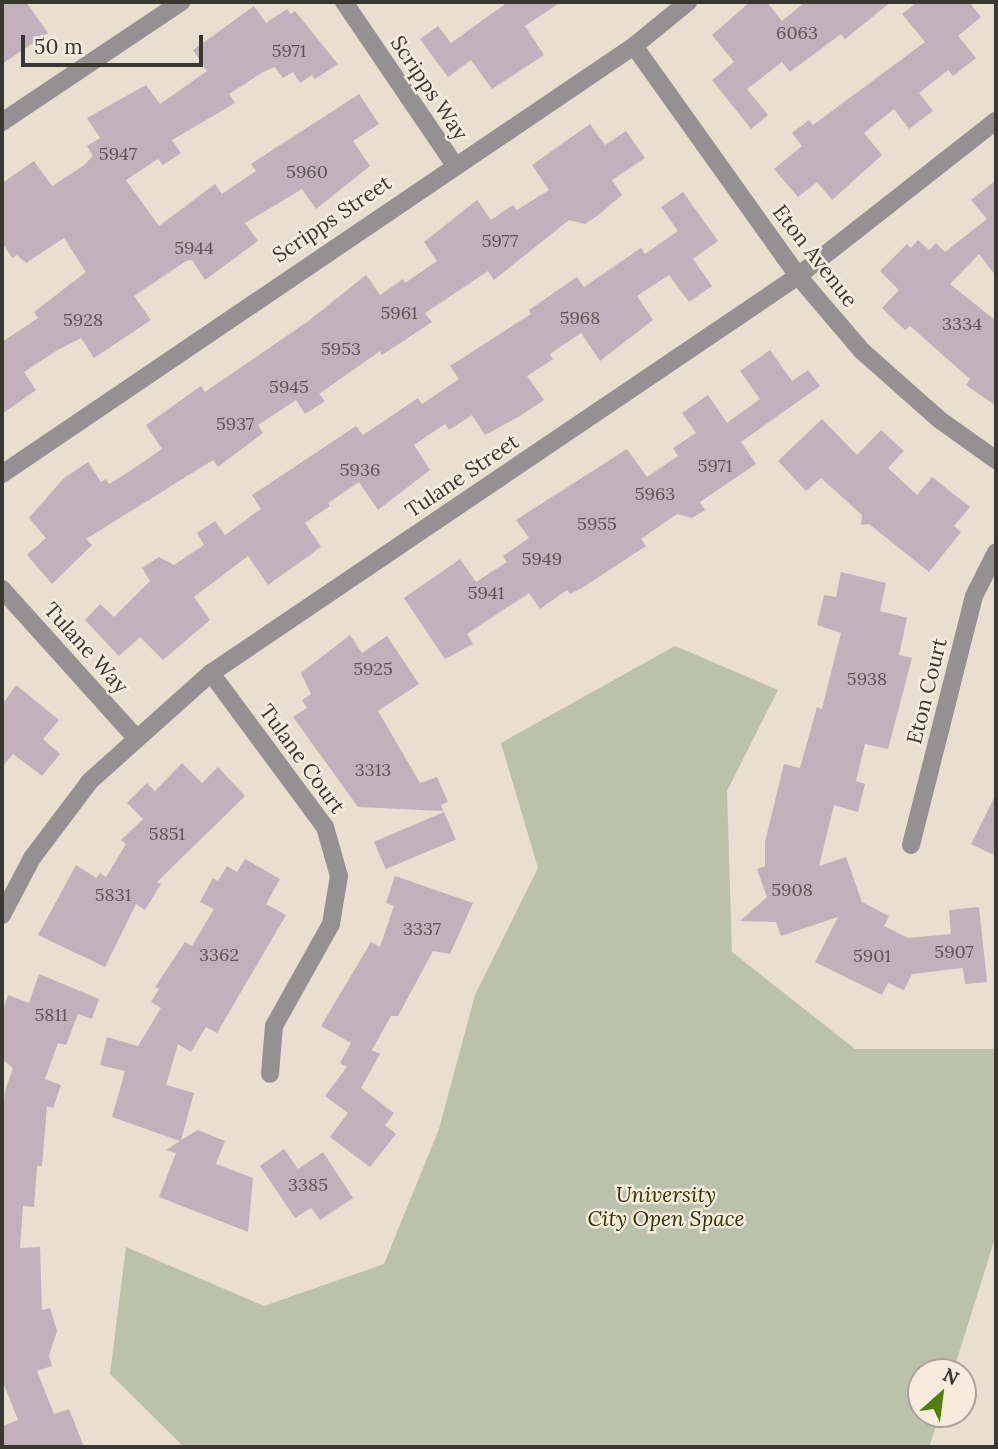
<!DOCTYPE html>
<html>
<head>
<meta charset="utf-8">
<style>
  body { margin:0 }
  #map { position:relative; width:998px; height:1449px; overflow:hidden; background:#e8dfd1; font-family:Lora,serif }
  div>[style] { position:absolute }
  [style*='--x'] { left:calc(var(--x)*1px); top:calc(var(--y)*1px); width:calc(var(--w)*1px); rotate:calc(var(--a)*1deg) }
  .green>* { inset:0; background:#bcc1a9 }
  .building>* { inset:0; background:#c1b1ba; transform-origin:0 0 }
  .minor>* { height:18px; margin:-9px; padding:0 9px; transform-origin:9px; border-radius:9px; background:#979092 }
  span { translate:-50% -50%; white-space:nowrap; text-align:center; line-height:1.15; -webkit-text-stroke:5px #f6ecde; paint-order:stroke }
  .number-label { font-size:18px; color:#5c5553 }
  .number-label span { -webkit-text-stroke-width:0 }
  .street-label { font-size:21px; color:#3a3631 }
  .park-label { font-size:21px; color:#2e3400; font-style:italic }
  .frame { position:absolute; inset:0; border:4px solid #3a3631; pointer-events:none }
  .north { position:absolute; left:907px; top:1358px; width:70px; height:70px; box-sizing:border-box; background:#f6ecde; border:2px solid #aba399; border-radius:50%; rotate:28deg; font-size:19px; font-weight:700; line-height:28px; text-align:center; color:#3a3631 }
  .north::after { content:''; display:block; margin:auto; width:24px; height:32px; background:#4f7f0c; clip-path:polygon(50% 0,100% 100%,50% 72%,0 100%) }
  .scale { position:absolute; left:21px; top:35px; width:182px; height:32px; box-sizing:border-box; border:4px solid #3a3631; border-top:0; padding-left:9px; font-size:21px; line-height:24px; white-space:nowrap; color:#3a3631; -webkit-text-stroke:5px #f6ecde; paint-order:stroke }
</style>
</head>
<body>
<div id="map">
  <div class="green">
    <i style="clip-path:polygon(675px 646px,778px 690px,727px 791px,732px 952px,855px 1049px,996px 1049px,996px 1235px,953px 1372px,921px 1372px,921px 1414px,940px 1414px,929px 1447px,184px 1447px,110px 1374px,126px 1247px,264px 1306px,384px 1264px,439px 1129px,475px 995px,538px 868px,501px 743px)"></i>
  </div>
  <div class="building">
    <i style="clip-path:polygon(2px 2px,26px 2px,48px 33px,2px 64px)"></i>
    <i style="clip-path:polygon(508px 2px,561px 2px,525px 26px,544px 55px,492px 89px,471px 60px,448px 77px,420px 39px,438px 26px,451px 43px)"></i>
    <i style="clip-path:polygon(750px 2px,767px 2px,782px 21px,805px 2px,891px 2px,845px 39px,841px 34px,790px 72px,782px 62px,747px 89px,768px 115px,751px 129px,712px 80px,734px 62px,712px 35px)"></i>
    <i style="clip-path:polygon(917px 2px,969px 2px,981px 17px,958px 36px,976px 58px,953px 76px,948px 70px,919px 93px,933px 111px,909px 129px,894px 109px,864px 133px,882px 155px,832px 200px,817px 182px,798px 197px,774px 169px,802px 146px,792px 133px,809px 120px,813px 125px,925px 42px,902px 14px)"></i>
    <i style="clip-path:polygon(254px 6px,266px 23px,287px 9px,291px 14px,295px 11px,338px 64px,315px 79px,312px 75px,300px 83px,293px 72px,283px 78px,275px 67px,263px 72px,229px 94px,235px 103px,172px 140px,181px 153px,163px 165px,158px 159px,126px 180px,159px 226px,215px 184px,222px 194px,256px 171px,251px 164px,359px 94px,379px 124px,353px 141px,370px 166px,316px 209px,302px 189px,245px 223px,258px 241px,205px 280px,192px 260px,186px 261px,134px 296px,151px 320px,94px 358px,81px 338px,56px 351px,24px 372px,36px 390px,2px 414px,2px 342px,38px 318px,34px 312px,86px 272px,64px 238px,26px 263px,17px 255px,12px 258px,2px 242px,2px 183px,34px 161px,52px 186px,83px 166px,93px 156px,87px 146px,100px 138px,87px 118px,146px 85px,160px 104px,207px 71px,193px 50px)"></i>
    <i style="clip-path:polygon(590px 124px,605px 145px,626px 131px,645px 158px,612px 180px,622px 195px,597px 216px,585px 224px,569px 220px,494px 280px,488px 271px,425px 313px,432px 322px,382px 355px,380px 351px,319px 394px,325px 401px,305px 414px,296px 400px,258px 425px,263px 433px,218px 467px,213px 460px,86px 539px,92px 545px,52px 584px,27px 555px,46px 538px,29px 518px,63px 479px,88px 462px,101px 482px,106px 479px,109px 484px,130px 471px,162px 449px,146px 425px,201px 386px,205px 392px,307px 322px,366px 275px,380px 295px,403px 279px,405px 283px,437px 261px,424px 242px,477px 200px,491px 220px,513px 205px,517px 210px,549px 190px,532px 165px)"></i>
    <i style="clip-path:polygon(996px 180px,996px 276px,979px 254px,950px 284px,996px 321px,996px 406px,966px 385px,970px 379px,910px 326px,905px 330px,882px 308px,899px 290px,880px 271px,907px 244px,911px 248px,918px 240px,929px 250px,936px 243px,945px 252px,987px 219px,971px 200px)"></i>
    <i style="clip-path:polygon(683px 192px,718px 241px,693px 259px,712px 286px,689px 302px,669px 275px,637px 296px,653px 320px,600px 361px,581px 333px,550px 354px,553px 359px,527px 376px,544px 400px,520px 416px,485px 435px,472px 415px,449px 430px,445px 424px,414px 445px,430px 470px,378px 510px,359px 482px,328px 503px,330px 506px,305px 523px,321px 547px,268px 585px,248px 556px,194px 597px,210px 620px,163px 660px,140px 637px,119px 656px,85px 620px,100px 604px,114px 617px,150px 581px,142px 568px,159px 557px,174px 565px,204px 545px,197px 533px,215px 521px,225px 535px,261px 509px,252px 495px,356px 426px,363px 435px,418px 398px,422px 404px,459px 379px,450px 366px,531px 314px,529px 310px,577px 277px,584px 287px,641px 248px,645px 254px,678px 231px,661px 207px)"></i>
    <i style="clip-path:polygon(770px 350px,792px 381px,808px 370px,820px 386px,741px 442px,756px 464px,700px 502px,705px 510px,692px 518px,677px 514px,641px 539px,646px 546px,582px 588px,570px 594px,567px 590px,540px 609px,529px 593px,467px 634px,473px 644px,445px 659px,404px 598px,460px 559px,476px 582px,507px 562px,503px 556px,529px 538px,516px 520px,627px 449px,647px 477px,678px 456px,673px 448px,696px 433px,682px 413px,708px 395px,727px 423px,760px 399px,740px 371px)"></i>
    <i style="clip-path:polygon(822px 419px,857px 455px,881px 430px,904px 451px,888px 468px,917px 495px,932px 477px,970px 507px,954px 526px,961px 532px,929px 572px,869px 524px,861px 525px,862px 515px,821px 478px,806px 491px,778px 461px)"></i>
    <i style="clip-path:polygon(841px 572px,886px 583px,880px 611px,907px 618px,899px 655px,912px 658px,888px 749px,865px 744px,856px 781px,865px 784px,858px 812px,834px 805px,819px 866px,846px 857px,862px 902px,889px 916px,884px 926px,908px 938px,951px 934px,949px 910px,979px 907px,987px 982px,965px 984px,963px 968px,912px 974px,904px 990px,888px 983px,882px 995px,815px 962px,838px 917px,781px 936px,776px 922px,740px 921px,767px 897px,757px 869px,765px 866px,765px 842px,784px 764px,800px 768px,817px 707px,822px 709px,841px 633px,817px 625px,824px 595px,836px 597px)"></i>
    <i style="clip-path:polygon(350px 635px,362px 653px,387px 636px,419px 684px,378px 711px,420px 783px,437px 777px,448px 802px,441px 805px,443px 811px,358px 807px,293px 717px,307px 708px,302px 700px,311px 694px,301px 673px)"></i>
    <i style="clip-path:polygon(16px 685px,59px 720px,43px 739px,60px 754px,42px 776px,13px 754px,2px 767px,2px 705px)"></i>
    <i style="clip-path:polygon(182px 763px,202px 783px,218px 767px,245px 796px,157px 882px,161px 884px,145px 910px,136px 904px,105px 967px,38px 935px,76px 865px,96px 878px,100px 873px,106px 877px,126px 844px,121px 840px,143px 819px,127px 803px,147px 783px,155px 791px)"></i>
    <i style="clip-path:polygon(996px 794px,996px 856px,971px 844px)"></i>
    <i style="left:444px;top:812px;width:30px;height:76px;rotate:67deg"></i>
    <i style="clip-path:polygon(245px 859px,280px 879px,266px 904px,286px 915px,217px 1033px,206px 1027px,191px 1052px,178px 1044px,166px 1085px,194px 1093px,181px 1140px,198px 1130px,225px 1141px,216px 1164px,253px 1178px,248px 1232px,159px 1197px,176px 1153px,166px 1150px,180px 1141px,112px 1117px,125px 1071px,100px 1065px,107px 1037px,138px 1046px,161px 1008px,151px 1002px,159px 989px,155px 987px,185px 942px,192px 946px,214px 909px,200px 902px,213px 878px,218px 881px,227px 866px,237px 872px)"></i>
    <i style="clip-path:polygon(395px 876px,473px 903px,450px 954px,433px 951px,398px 1016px,391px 1016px,372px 1050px,380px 1054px,361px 1088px,394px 1113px,385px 1125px,396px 1134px,370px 1167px,330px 1137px,348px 1113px,325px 1096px,347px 1067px,340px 1063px,351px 1043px,321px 1026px,371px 942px,380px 947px,394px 906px,386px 903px)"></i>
    <i style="clip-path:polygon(39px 974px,99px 999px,92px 1019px,78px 1014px,66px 1045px,58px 1043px,45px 1079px,61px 1085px,53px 1108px,47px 1106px,42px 1166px,37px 1166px,34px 1207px,23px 1206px,20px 1248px,40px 1247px,42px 1310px,50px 1308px,57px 1331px,49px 1356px,52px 1366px,37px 1371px,54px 1414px,69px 1409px,84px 1447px,2px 1447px,2px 1426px,18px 1420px,2px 1380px,2px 1131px,5px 1091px,13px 1068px,2px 1059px,2px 1013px,8px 995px,29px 1003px)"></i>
    <i style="clip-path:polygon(284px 1149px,298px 1169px,323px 1152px,353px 1198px,320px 1220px,311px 1208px,295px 1218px,260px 1166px)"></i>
  </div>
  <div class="minor">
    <i style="--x:344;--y:2;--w:196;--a:55.8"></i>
    <i style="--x:634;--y:46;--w:282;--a:54.5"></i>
    <i style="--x:798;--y:276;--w:99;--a:49.5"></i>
    <i style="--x:862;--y:351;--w:104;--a:41.5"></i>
    <i style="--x:940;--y:420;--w:69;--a:35.5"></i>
    <i style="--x:2;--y:122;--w:216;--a:-33.8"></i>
    <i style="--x:2;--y:474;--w:763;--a:-34.11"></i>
    <i style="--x:634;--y:46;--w:70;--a:-39.2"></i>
    <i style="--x:2;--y:589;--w:200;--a:48"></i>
    <i style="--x:211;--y:673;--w:192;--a:53.5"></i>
    <i style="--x:325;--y:827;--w:51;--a:74.1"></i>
    <i style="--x:339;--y:876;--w:49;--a:99.5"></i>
    <i style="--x:331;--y:924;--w:117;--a:119.2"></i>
    <i style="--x:274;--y:1026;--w:48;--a:94.8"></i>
    <i style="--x:911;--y:845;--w:257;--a:-75.8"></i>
    <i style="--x:974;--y:596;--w:49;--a:-63.4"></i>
    <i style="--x:2;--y:915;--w:64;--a:-62.2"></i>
    <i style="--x:32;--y:858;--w:96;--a:-53"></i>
    <i style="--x:90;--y:781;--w:162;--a:-41.8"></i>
    <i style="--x:211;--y:673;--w:709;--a:-34.07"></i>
    <i style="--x:798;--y:276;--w:251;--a:-38.1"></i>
  </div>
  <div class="number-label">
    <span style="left:797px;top:33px">6063</span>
    <span style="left:289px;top:51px">5971</span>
    <span style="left:118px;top:154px">5947</span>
    <span style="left:307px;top:172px">5960</span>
    <span style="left:500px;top:241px">5977</span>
    <span style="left:194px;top:248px">5944</span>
    <span style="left:399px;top:313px">5961</span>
    <span style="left:580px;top:318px">5968</span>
    <span style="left:83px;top:320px">5928</span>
    <span style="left:962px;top:324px">3334</span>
    <span style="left:341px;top:349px">5953</span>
    <span style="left:289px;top:387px">5945</span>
    <span style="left:235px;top:424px">5937</span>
    <span style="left:715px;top:466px">5971</span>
    <span style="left:360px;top:470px">5936</span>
    <span style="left:655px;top:494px">5963</span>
    <span style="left:597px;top:524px">5955</span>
    <span style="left:542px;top:559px">5949</span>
    <span style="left:486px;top:593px">5941</span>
    <span style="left:373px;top:669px">5925</span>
    <span style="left:867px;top:679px">5938</span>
    <span style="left:373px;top:770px">3313</span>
    <span style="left:167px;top:834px">5851</span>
    <span style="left:792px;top:890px">5908</span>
    <span style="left:113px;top:895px">5831</span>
    <span style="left:422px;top:929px">3337</span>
    <span style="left:954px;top:952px">5907</span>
    <span style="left:219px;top:955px">3362</span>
    <span style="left:872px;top:956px">5901</span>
    <span style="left:51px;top:1015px">5811</span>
    <span style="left:308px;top:1185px">3385</span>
  </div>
  <div class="street-label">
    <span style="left:429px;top:88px;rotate:56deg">Scripps Way</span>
    <span style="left:332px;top:219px;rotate:-34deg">Scripps Street</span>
    <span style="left:815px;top:256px;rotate:52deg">Eton Avenue</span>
    <span style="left:462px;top:476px;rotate:-34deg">Tulane Street</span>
    <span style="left:86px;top:648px;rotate:48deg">Tulane Way</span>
    <span style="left:927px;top:691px;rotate:-76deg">Eton Court</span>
    <span style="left:302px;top:759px;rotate:54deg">Tulane Court</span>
  </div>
  <div class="park-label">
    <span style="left:666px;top:1207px">University<br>City Open Space</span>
  </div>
  <div class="frame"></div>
  <div class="north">N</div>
  <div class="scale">50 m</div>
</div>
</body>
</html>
